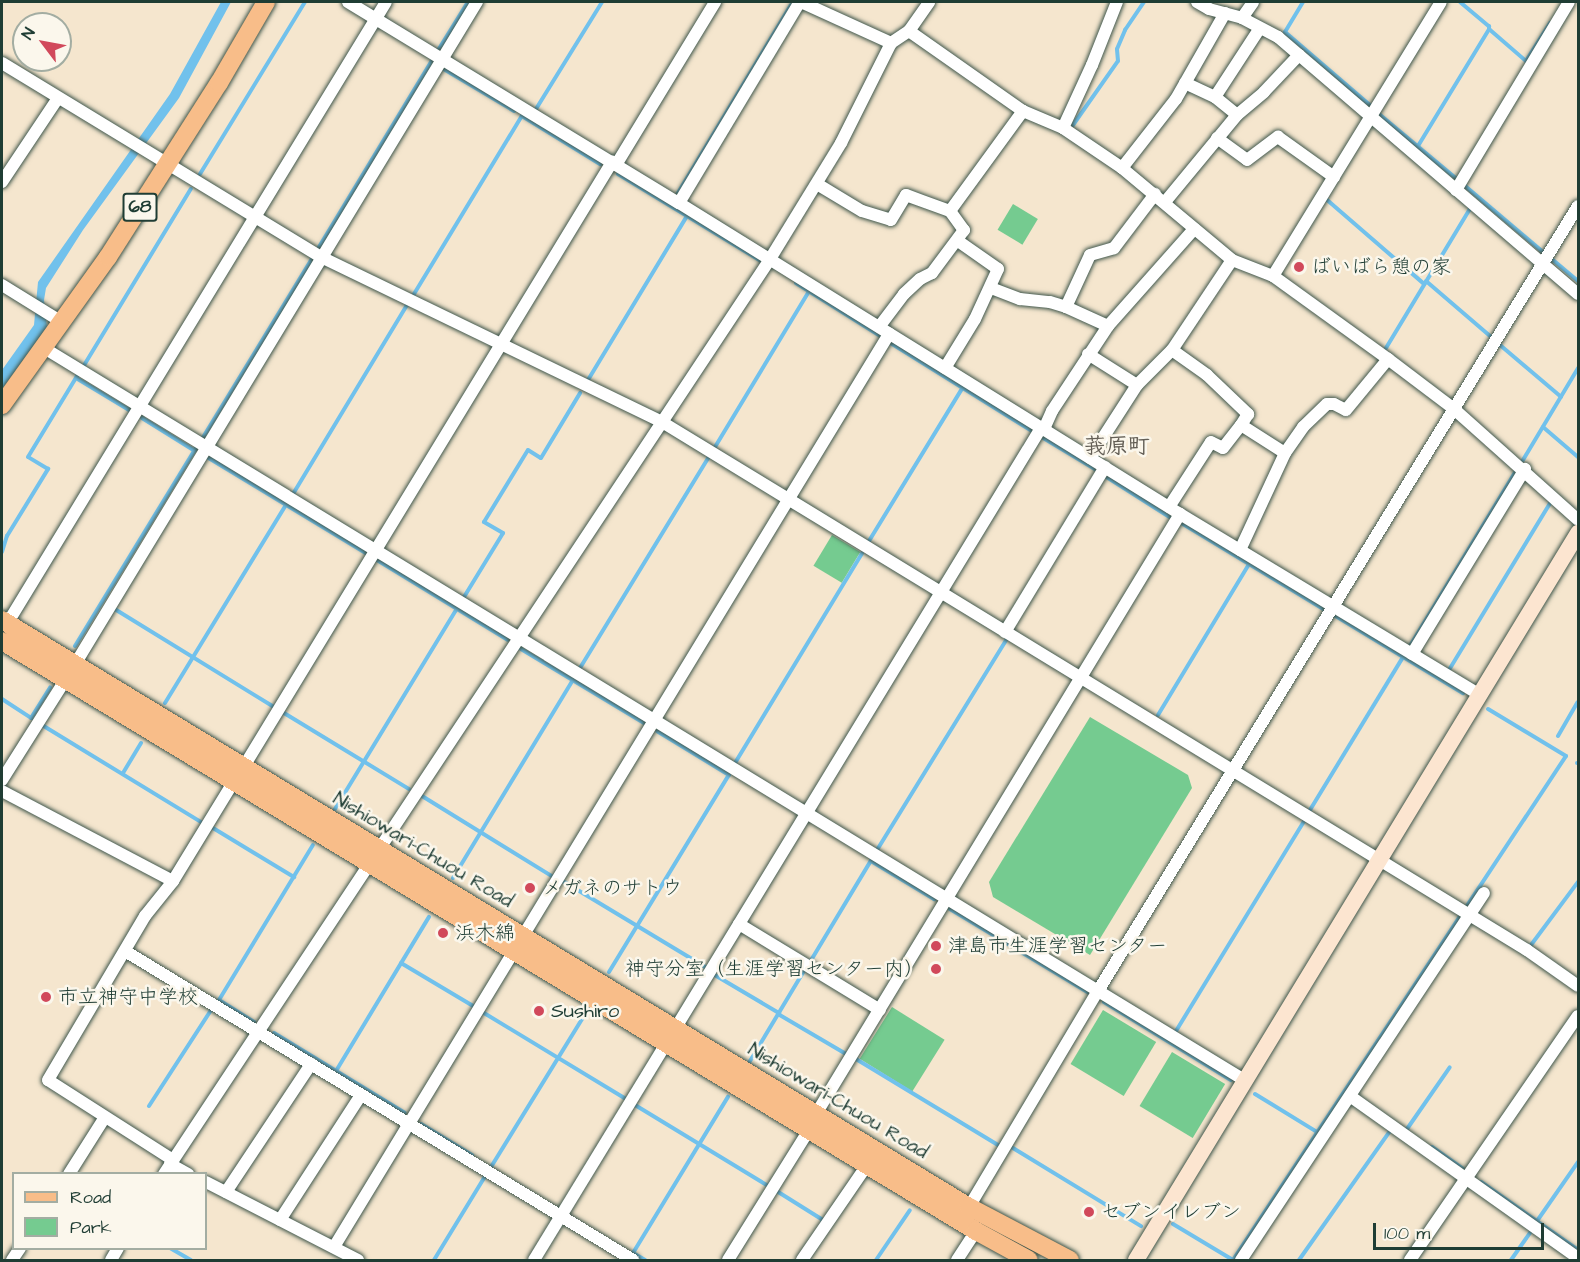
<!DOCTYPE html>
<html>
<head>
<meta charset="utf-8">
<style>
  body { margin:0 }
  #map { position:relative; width:1580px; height:1262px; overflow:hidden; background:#f5e6ce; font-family:"Architects Daughter","Klee One",sans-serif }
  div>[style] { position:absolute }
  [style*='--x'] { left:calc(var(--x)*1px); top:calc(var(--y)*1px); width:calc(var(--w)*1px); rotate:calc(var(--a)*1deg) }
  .green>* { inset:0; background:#75cb90; transform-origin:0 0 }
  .water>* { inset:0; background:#71c1ec }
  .stream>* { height:4px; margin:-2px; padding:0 2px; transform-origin:2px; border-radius:2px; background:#71c1ec }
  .roads { filter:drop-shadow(0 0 2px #3f564b) drop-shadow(0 0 2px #3f564b) }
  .street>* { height:12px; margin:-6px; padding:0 6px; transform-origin:6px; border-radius:6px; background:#fff }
  .secondary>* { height:16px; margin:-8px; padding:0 8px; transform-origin:8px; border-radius:8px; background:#fce5d0 }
  .primary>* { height:18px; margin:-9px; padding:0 9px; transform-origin:9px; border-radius:9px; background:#f8bd89 }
  .dots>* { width:16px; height:16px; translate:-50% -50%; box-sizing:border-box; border:3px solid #fbf7ec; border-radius:50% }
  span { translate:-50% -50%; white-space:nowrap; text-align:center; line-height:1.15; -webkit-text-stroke:5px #fbf7ec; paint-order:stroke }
  .shield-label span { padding:2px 4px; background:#fbf7ec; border:2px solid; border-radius:4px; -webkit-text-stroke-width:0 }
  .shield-label { font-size:18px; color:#1f3d34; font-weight:700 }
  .poi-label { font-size:20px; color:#1f3d34 }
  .left { translate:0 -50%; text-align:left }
  .right { translate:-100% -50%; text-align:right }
  .street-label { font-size:20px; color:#1f3d34 }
  .quarter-label { font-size:22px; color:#635e55; font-weight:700 }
  .frame { position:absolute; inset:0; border:3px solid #1f3d34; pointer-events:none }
  .legend { position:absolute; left:12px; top:1172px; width:195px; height:78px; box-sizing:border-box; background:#fbf7ec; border:2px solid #a3ada2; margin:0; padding:8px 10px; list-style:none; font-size:18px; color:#1f3d34 }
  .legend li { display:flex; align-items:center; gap:12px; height:30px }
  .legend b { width:30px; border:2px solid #a3ada2 }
  .north { position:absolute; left:12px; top:12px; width:60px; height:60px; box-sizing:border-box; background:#fbf7ec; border:2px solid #a3ada2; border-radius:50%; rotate:302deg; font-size:16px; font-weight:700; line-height:24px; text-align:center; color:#1f3d34 }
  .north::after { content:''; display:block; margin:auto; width:21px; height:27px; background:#d1495b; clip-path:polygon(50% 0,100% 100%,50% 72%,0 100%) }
  .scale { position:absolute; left:1373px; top:1223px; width:171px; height:27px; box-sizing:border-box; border:3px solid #1f3d34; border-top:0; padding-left:8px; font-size:18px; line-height:21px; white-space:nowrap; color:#1f3d34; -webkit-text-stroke:4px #fbf7ec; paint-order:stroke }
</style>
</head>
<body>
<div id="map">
  <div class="green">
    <i style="left:1013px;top:204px;width:29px;height:30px;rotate:31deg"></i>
    <i style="left:832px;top:535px;width:33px;height:36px;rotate:31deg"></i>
    <i style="clip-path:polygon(1090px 717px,1188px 775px,1192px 788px,1090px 955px,993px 897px,989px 882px)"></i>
    <i style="left:892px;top:1007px;width:62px;height:61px;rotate:32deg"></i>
    <i style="left:1103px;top:1010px;width:62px;height:63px;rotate:31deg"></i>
    <i style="left:1172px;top:1052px;width:62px;height:63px;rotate:31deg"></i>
  </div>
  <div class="water">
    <i style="clip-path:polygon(221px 2px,231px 2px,179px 98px,83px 230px,46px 288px,44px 300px,47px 327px,2px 389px,2px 370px,34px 325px,38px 282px,170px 94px)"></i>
  </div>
  <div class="stream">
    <i style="--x:1303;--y:2;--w:35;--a:121"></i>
    <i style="--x:1285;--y:32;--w:113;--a:40.7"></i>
    <i style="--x:1460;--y:2;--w:38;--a:40"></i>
    <i style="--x:1489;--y:26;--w:3;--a:90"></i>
    <i style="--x:437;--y:52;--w:59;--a:-58.2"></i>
    <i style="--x:442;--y:68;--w:84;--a:30.8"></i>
    <i style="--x:536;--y:109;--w:126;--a:-58.3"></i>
    <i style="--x:1379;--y:114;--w:103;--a:39.9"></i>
    <i style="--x:522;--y:116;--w:92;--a:31.6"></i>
    <i style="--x:1073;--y:125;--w:78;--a:-54.9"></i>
    <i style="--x:1118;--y:61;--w:12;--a:-95"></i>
    <i style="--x:1117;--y:49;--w:21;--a:-67"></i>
    <i style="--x:1125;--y:30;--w:34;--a:-56"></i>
    <i style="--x:1418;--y:146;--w:137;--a:-58.7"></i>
    <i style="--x:1489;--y:29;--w:49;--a:40.9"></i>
    <i style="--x:1526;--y:61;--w:45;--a:-57.7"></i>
    <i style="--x:200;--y:174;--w:202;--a:-58.6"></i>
    <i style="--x:618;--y:174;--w:167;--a:31.3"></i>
    <i style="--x:1464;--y:185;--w:104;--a:40.3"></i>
    <i style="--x:678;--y:193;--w:219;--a:-59"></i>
    <i style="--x:1326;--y:199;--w:130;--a:40.9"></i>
    <i style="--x:319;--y:247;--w:220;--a:-58.8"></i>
    <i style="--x:1553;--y:260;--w:33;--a:40"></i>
    <i style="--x:1426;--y:281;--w:86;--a:40.7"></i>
    <i style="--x:796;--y:283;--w:102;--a:32.1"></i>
    <i style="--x:414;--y:294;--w:208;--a:-58.8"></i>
    <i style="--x:889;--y:342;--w:168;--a:31.9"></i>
    <i style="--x:1500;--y:345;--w:80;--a:40.4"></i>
    <i style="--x:1386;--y:348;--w:162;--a:-58.9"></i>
    <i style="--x:83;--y:367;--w:208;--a:-58.8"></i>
    <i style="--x:76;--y:378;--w:62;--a:31.1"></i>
    <i style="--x:588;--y:380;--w:192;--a:-58.9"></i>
    <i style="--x:142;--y:418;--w:62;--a:31.9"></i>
    <i style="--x:1543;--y:427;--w:46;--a:40.6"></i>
    <i style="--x:1040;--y:436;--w:68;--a:31.1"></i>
    <i style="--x:202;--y:439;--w:211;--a:-58.6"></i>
    <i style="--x:715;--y:447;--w:182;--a:-58.9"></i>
    <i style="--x:207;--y:457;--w:187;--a:31.2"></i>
    <i style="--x:1523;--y:460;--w:107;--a:-59.1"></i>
    <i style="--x:1105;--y:476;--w:78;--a:32.5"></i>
    <i style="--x:293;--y:494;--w:221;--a:-58.9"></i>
    <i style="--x:1183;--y:524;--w:166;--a:31.2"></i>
    <i style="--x:869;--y:541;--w:180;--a:-58.6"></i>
    <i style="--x:2;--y:552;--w:17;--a:-73"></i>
    <i style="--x:7;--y:536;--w:79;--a:-58.5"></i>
    <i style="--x:48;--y:469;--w:23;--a:-149"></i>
    <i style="--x:28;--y:457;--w:95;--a:-58.8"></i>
    <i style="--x:377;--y:560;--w:153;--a:31.4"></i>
    <i style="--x:464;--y:597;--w:75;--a:-58.6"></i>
    <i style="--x:503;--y:533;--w:22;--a:-150"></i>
    <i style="--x:484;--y:522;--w:84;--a:-58.6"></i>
    <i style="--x:528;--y:450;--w:15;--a:32"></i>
    <i style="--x:541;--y:458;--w:76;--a:-59"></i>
    <i style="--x:113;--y:608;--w:189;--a:31.6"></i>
    <i style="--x:1334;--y:615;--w:151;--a:31.2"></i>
    <i style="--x:75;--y:646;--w:232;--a:-58.6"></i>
    <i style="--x:1410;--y:646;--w:205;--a:-58.8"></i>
    <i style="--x:521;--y:649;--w:144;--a:31"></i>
    <i style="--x:580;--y:668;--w:246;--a:-58.6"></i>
    <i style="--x:1449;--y:670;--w:195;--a:-58.8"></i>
    <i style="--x:2;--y:699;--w:35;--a:33"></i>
    <i style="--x:31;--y:718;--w:36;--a:-58"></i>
    <i style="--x:165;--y:703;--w:232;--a:-58.6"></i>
    <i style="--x:284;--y:713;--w:146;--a:31.3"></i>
    <i style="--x:1158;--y:715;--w:176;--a:-58.9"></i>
    <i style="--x:42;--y:725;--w:186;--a:31.4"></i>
    <i style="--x:1558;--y:736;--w:39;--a:-60"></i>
    <i style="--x:735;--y:763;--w:245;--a:-58.8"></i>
    <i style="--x:1577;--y:763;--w:1;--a:0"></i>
    <i style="--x:123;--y:773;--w:35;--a:-59"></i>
    <i style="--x:422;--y:796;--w:154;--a:31.7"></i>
    <i style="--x:335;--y:809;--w:235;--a:-58.7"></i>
    <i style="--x:1310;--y:810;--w:183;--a:-58.7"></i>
    <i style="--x:213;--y:828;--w:95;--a:31.2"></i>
    <i style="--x:877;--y:850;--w:246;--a:-58.4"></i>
    <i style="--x:871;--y:861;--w:74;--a:31.1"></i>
    <i style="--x:453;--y:878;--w:232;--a:-58.8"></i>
    <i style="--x:561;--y:880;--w:170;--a:31.1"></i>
    <i style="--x:950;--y:909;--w:162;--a:31.1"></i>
    <i style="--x:1531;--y:945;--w:79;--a:-53.3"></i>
    <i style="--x:810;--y:962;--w:120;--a:-59"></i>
    <i style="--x:401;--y:963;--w:84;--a:30.8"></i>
    <i style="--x:609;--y:972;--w:231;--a:-58.7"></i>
    <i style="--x:729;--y:775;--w:84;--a:-148.6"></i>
    <i style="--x:713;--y:974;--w:77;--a:30.6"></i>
    <i style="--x:1104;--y:1002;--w:149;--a:31.6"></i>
    <i style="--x:484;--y:1013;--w:166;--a:31.2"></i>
    <i style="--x:778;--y:1014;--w:79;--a:30.5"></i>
    <i style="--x:254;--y:1022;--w:41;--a:-147.8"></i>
    <i style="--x:219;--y:1000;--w:181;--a:-58.8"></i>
    <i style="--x:1176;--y:1031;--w:246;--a:-58.6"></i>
    <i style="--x:274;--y:1033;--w:153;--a:31.4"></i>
    <i style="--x:856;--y:1059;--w:166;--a:31.2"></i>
    <i style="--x:750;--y:1061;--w:107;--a:-59.1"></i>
    <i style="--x:336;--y:1071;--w:180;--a:-58.9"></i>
    <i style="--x:1255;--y:1094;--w:73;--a:31.5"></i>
    <i style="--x:635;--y:1105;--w:156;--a:31.3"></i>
    <i style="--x:149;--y:1106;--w:114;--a:-57.1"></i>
    <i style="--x:421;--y:1124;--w:60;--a:31.3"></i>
    <i style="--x:1407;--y:1129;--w:75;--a:-55.3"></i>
    <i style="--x:1432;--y:1147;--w:38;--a:35"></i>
    <i style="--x:1013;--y:1148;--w:150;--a:31.4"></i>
    <i style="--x:491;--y:1167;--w:180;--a:-58.4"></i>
    <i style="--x:1481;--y:1182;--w:118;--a:35"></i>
    <i style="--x:775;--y:1190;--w:57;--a:32"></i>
    <i style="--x:823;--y:1220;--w:3;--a:108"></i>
    <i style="--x:1537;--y:1221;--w:72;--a:-55.2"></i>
    <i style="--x:1173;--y:1224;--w:70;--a:31"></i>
    <i style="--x:170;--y:1248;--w:24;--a:30"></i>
    <i style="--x:633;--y:1253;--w:183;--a:-58.7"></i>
    <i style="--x:633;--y:1253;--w:14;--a:30"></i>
    <i style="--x:434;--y:1260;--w:96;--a:-58.6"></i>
    <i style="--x:876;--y:1260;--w:60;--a:-55.8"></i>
    <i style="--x:1233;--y:1260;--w:604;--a:-56.55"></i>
    <i style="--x:1566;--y:756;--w:91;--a:-148.9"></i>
    <i style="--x:1299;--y:1260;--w:158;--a:-54.8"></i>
    <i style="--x:1511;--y:1260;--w:33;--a:-55"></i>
  </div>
  <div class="roads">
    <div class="street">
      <i style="--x:348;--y:2;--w:387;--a:31.3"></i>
      <i style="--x:679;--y:203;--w:590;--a:31.83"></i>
      <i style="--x:1180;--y:514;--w:350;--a:31.1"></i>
      <i style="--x:801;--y:2;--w:99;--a:24.5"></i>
      <i style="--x:1197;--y:2;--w:14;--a:30"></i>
      <i style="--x:1209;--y:9;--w:34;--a:15"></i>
      <i style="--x:1242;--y:18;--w:41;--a:27.8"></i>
      <i style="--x:1278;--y:37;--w:395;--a:40.6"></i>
      <i style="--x:1242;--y:18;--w:19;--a:-55"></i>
      <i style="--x:909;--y:31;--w:139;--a:35.1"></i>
      <i style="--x:1023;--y:111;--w:43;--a:23"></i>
      <i style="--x:1063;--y:128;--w:71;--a:34.1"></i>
      <i style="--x:1122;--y:168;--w:143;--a:39.9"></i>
      <i style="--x:1232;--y:260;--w:44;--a:21.3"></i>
      <i style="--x:1273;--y:276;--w:142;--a:35.8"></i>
      <i style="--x:1388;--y:359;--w:83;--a:37.1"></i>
      <i style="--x:1454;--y:409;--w:166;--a:41.8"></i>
      <i style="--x:2;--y:63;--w:373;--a:31.3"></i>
      <i style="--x:321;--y:257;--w:379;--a:25.8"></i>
      <i style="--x:662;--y:422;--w:1013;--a:31.4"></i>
      <i style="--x:1527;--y:950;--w:62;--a:35.2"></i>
      <i style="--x:1185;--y:83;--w:33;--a:25"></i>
      <i style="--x:1215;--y:97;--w:28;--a:39"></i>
      <i style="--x:1215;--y:97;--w:82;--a:-56.9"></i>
      <i style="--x:1063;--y:128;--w:69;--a:-65.3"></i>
      <i style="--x:1092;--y:65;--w:68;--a:-68.4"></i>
      <i style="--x:1217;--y:138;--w:37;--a:36"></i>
      <i style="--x:1247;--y:160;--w:39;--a:-37"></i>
      <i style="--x:1278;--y:137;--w:69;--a:35.5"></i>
      <i style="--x:616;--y:165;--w:191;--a:-58.7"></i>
      <i style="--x:1122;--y:168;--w:88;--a:-52"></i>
      <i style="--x:1176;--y:99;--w:99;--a:-60.3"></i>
      <i style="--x:2;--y:182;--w:101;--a:-56.3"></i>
      <i style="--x:817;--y:184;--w:52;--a:31"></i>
      <i style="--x:862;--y:211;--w:30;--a:17"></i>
      <i style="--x:891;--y:220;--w:29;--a:-59"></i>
      <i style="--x:906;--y:195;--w:47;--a:20"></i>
      <i style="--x:950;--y:211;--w:24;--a:54"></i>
      <i style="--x:964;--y:230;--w:54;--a:126.7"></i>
      <i style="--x:932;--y:273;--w:13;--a:153"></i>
      <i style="--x:920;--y:279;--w:22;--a:137"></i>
      <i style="--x:904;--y:294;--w:41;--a:127.1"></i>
      <i style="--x:1456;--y:190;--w:219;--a:-59"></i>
      <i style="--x:1165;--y:202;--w:113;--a:-50.4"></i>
      <i style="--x:1237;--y:115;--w:35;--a:-40"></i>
      <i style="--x:1264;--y:92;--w:51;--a:-46.6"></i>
      <i style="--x:679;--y:203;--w:235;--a:-59"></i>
      <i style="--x:950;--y:211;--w:124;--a:-53.9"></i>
      <i style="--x:1273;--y:276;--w:321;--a:-58.5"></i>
      <i style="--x:2;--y:285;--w:70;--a:31.7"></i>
      <i style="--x:991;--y:288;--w:31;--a:21"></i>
      <i style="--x:1020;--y:299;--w:30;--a:6"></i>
      <i style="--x:1050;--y:302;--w:17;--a:17"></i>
      <i style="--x:1066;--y:307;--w:46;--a:24.3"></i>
      <i style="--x:1066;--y:307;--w:57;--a:-65.2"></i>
      <i style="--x:1090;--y:255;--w:25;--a:-16"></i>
      <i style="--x:1114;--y:248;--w:68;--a:-52.8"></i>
      <i style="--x:44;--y:348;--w:1408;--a:31.38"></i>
      <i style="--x:1172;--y:350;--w:108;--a:-56.3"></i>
      <i style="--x:1088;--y:354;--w:58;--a:32.3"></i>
      <i style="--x:945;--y:368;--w:57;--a:-58.5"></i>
      <i style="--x:975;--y:319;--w:55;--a:-65.3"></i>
      <i style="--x:998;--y:269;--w:49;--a:-145"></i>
      <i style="--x:1044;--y:429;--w:20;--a:-66"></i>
      <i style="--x:1052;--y:411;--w:102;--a:-56.6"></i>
      <i style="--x:1108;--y:326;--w:130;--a:-48.4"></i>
      <i style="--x:1090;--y:458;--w:87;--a:-57.2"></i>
      <i style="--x:1137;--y:385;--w:49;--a:-45"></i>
      <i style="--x:1172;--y:350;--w:43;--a:35.5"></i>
      <i style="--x:1207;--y:375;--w:57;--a:43.6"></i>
      <i style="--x:1248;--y:414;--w:13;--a:122"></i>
      <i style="--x:1241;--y:425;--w:52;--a:32.5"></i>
      <i style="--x:1169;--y:507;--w:77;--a:-57.1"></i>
      <i style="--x:1211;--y:442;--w:13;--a:27"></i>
      <i style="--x:1223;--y:448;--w:29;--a:-52"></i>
      <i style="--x:1240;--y:550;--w:107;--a:-65.1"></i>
      <i style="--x:1285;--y:453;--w:32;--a:-55"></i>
      <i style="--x:1303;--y:427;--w:33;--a:-44"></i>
      <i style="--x:1327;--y:404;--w:7;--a:0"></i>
      <i style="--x:1334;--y:404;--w:13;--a:27"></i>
      <i style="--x:1346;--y:410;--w:66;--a:-50.5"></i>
      <i style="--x:7;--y:624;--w:728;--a:-58.65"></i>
      <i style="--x:1005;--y:632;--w:193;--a:-58.8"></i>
      <i style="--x:1412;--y:654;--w:217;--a:-58.6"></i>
      <i style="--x:243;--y:768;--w:710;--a:-58.66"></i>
      <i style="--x:2;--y:780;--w:135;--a:-57.7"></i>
      <i style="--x:74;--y:666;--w:777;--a:-58.75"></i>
      <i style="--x:2;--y:791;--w:193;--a:27.8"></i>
      <i style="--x:739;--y:924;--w:165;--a:31.4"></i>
      <i style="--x:523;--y:936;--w:705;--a:-58.7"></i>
      <i style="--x:125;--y:951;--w:595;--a:31.31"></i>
      <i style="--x:675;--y:1029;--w:704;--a:-58.66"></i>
      <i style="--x:1350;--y:1096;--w:280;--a:35.4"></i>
      <i style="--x:816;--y:1114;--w:702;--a:-58.76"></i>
      <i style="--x:173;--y:1160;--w:148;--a:-147.4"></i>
      <i style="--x:48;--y:1080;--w:191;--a:-59.4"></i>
      <i style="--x:145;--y:916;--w:45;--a:-51.3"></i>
      <i style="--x:173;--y:881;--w:117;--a:-58.6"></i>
      <i style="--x:170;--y:1164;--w:21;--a:29"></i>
      <i style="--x:69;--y:1174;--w:67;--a:-57.7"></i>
      <i style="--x:164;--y:1174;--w:1097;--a:-56.48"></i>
      <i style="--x:770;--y:259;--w:136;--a:-58.5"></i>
      <i style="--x:841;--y:143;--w:112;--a:-63.4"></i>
      <i style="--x:891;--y:43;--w:22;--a:-34"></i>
      <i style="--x:909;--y:31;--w:35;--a:-55"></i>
      <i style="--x:206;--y:1182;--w:171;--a:27.2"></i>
      <i style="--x:226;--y:1192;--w:154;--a:-56.4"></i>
      <i style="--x:969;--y:1207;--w:252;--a:-59.2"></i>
      <i style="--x:1098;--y:991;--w:920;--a:-58.56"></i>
      <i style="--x:280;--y:1220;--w:149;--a:-57.1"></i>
      <i style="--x:334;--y:1247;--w:346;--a:-58.7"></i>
      <i style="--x:12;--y:1260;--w:14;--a:-56"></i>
      <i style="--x:111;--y:1260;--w:14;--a:-60"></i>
      <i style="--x:534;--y:1260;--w:253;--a:-58.6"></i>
      <i style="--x:728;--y:1260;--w:153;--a:-58.1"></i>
      <i style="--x:802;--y:1260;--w:115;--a:-55.6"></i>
      <i style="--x:957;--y:1260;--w:35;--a:-57"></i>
      <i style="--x:1241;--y:1260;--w:440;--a:-56.5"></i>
      <i style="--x:1410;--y:1260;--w:296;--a:-55.5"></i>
    </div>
    <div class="secondary">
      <i style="--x:1136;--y:1260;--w:851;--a:-58.7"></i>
    </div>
    <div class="primary">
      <i style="--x:2;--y:405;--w:182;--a:-54.4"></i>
      <i style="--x:108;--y:257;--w:206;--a:-57.5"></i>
      <i style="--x:219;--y:83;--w:94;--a:-59.9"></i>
      <i style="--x:2;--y:620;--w:1131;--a:31.26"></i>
      <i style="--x:969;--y:1207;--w:114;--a:27.7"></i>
      <i style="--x:2;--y:641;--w:1139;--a:31.21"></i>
      <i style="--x:976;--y:1231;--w:60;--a:28.7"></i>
    </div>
  </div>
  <div class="dots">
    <i style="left:1299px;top:267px;background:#d1495b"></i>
    <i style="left:530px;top:888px;background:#d1495b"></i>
    <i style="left:443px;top:933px;background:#d1495b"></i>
    <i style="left:936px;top:946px;background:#d1495b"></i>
    <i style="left:936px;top:969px;background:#d1495b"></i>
    <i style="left:46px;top:997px;background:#d1495b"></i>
    <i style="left:539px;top:1011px;background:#d1495b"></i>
    <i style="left:1089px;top:1212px;background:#d1495b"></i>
  </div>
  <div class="shield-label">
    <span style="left:140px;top:207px">68</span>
  </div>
  <div class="poi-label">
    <span class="left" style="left:1311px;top:267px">ばいばら憩の家</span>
    <span class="left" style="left:542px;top:888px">メガネのサトウ</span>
    <span class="left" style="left:455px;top:933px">浜木綿</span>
    <span class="left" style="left:948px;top:946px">津島市生涯学習センター</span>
    <span class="right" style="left:924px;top:969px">神守分室（生涯学習センター内）</span>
    <span class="left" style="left:58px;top:997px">市立神守中学校</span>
    <span class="left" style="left:551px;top:1011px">Sushiro</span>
    <span class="left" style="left:1101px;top:1212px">セブンイレブン</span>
  </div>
  <div class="street-label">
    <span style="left:423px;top:850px;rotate:31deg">Nishiowari-Chuou Road</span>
    <span style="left:838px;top:1101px;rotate:31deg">Nishiowari-Chuou Road</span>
  </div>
  <div class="quarter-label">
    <span style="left:1117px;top:447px">莪原町</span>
  </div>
  <div class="frame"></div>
  <ul class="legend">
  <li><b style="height:8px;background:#f8bd89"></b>Road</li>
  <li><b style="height:16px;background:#75cb90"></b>Park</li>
  </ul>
  <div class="north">N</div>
  <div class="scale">100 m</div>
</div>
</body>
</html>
